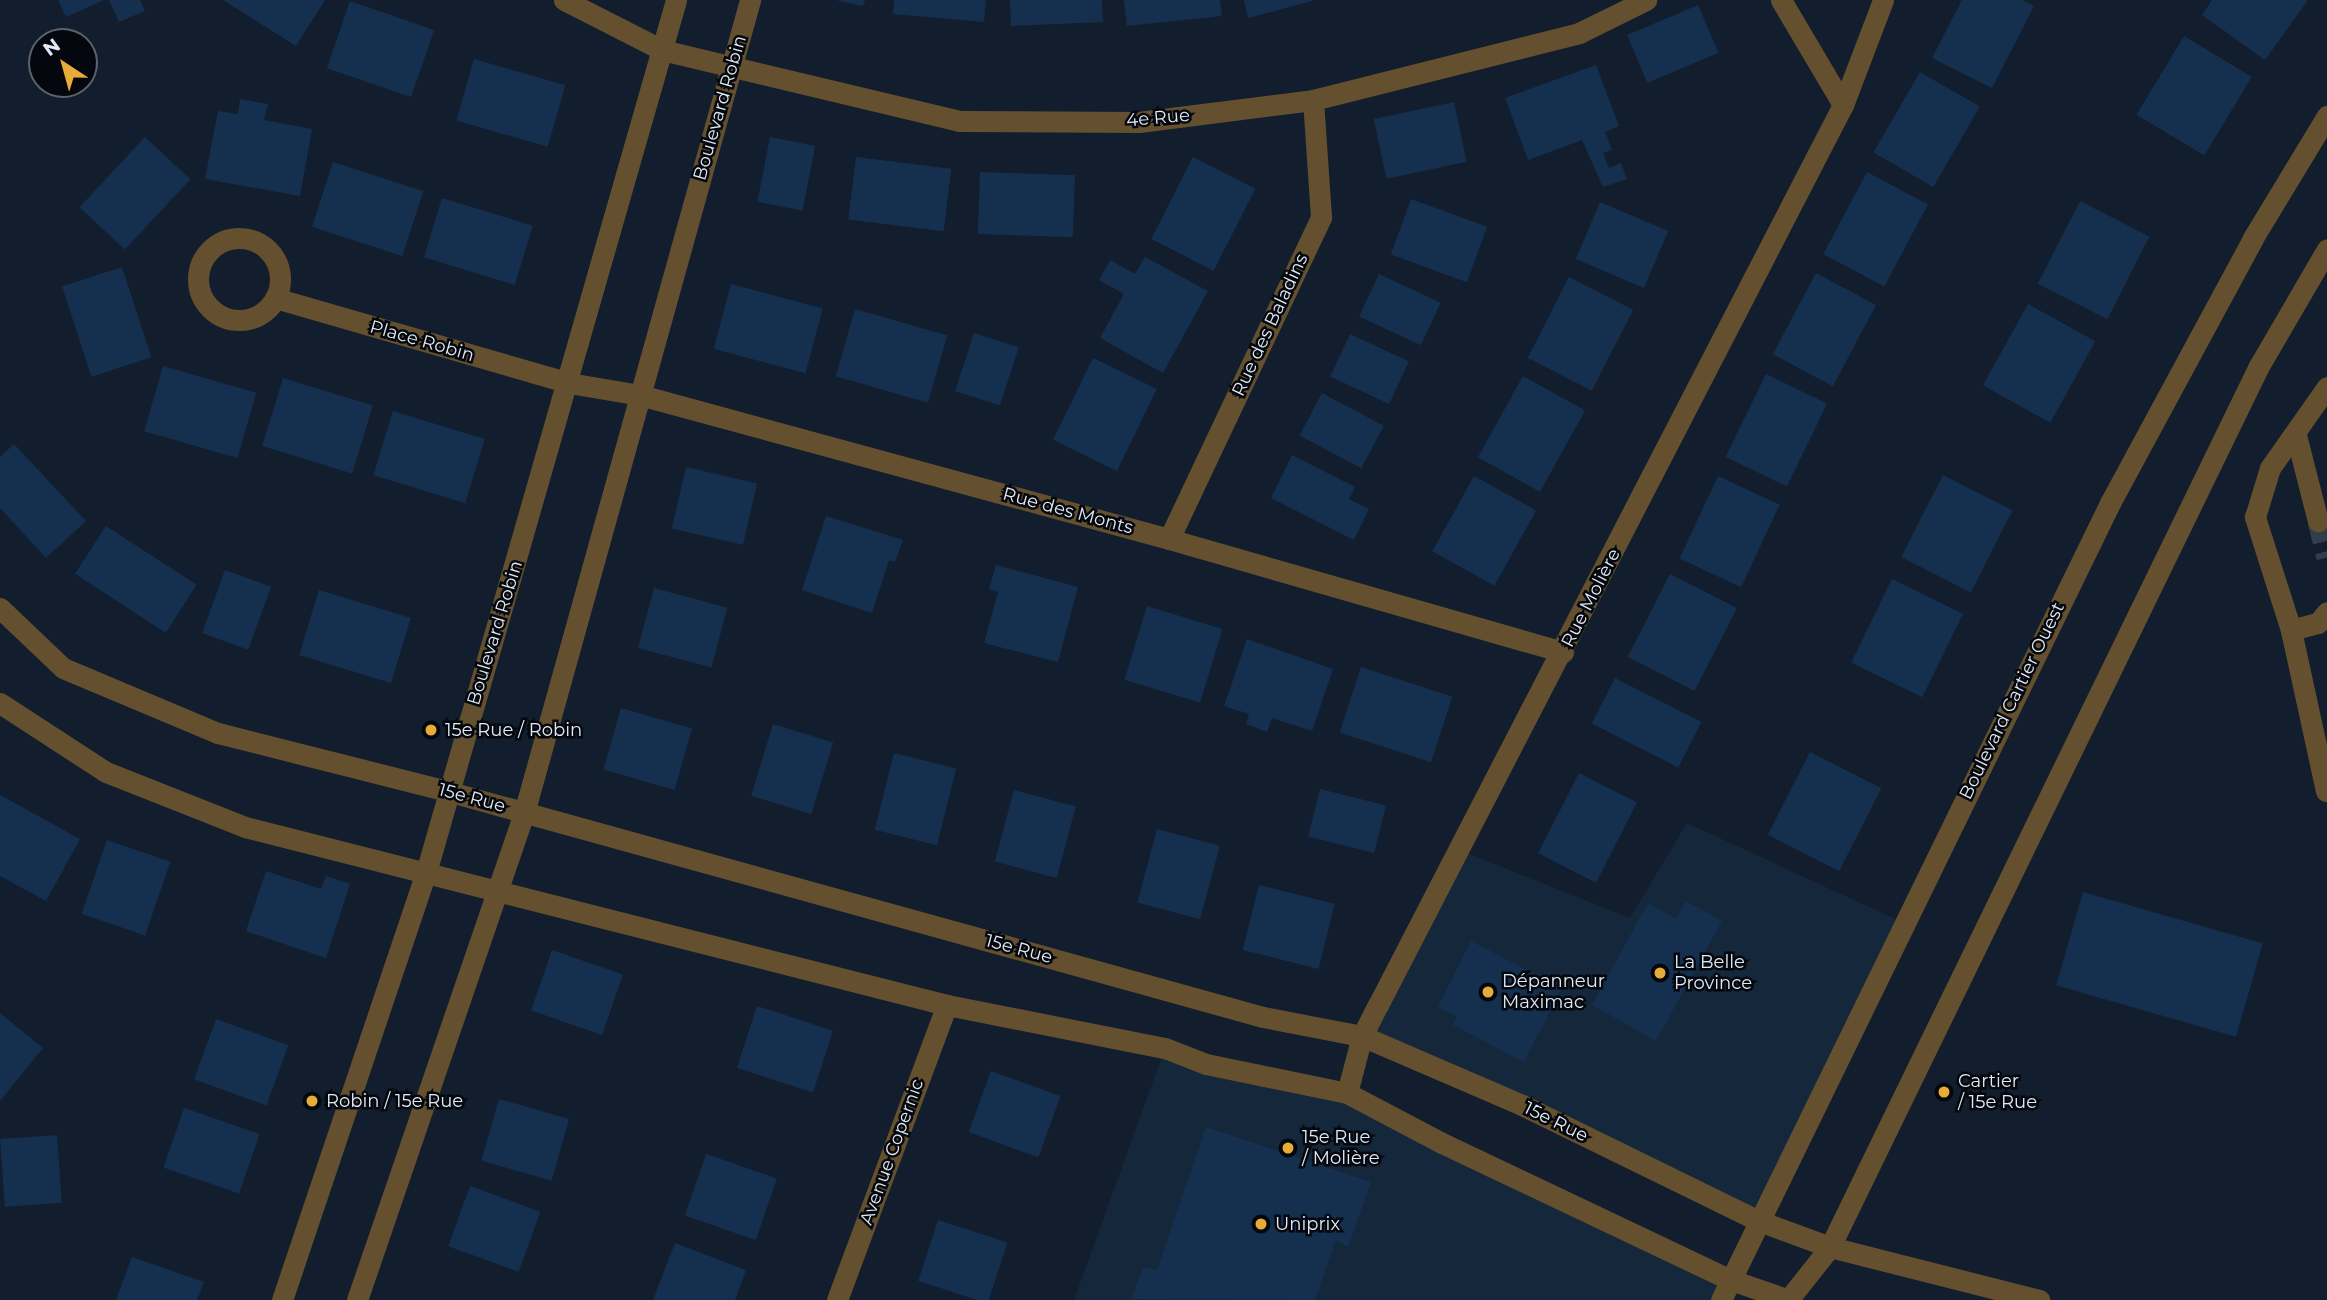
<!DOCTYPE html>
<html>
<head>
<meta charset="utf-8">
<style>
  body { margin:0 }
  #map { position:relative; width:2327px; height:1300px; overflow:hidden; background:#121e2d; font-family:Montserrat,sans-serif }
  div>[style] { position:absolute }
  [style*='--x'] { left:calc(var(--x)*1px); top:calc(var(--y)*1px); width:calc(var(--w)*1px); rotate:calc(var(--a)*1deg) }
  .built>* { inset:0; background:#15273a }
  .building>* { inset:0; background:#14304e; transform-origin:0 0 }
  .minor-tunnel>* { height:21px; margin-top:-10.5px; transform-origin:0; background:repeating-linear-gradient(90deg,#313d4b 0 21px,transparent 0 31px) }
  .minor>* { height:21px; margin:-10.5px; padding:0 10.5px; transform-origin:10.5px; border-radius:10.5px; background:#64502e }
  .minor>.ring { margin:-10.5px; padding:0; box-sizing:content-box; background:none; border:21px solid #64502e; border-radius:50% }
  .dots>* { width:19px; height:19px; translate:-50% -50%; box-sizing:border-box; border:4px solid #04080e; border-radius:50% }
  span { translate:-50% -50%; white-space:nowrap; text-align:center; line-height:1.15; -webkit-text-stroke:5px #04080e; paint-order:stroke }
  .street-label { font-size:18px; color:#e1eaf4 }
  .poi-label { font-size:18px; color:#e1eaf4 }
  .left { translate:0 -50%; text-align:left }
  .north { position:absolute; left:28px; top:28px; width:70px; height:70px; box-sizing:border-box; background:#04080e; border:2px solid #5c626a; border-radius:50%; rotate:324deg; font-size:19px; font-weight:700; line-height:28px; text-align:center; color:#e1eaf4 }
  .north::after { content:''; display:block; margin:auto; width:24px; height:32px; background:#e7ac37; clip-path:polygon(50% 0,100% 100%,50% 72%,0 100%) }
</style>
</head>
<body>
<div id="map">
  <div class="built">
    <i style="clip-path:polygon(1687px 823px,1904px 923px,1759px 1221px,1362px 1036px,1455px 848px,1630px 918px)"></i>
    <i style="clip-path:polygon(1165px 1048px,1347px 1093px,1731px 1280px,1721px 1300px,1074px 1300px)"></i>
  </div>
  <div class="building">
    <i style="clip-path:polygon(58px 0,104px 0,66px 17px)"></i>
    <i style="clip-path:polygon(109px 0,140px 0,145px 11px,119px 22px)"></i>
    <i style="clip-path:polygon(223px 0,325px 0,296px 46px)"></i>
    <i style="clip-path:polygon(836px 0,865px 0,863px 6px)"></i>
    <i style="clip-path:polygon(894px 0,986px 0,984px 22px,893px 14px)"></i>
    <i style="clip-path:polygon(1010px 0,1102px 0,1103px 22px,1011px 26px)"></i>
    <i style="clip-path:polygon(1124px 0,1220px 0,1222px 16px,1127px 26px)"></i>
    <i style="clip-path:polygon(1244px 0,1312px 0,1312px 1px,1248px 18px)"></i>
    <i style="clip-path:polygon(1962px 0,2022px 0,2034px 6px,1992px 88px,1932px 58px)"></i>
    <i style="clip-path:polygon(2212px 0,2308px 0,2265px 60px,2202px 15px)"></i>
    <i style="left:350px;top:1px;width:89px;height:71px;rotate:19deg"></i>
    <i style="left:1698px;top:5px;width:52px;height:77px;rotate:67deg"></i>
    <i style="left:2184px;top:36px;width:79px;height:92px;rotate:31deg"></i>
    <i style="left:474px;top:59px;width:95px;height:64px;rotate:16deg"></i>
    <i style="clip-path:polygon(1596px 65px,1619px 126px,1605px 132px,1612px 150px,1603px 153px,1609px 168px,1621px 163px,1627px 179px,1603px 187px,1582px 140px,1528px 160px,1505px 98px)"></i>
    <i style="left:1920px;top:72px;width:69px;height:93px;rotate:30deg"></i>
    <i style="clip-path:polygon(240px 99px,268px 104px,264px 120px,312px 129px,300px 196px,205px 179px,218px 111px,238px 114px)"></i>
    <i style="left:1454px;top:102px;width:61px;height:82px;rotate:78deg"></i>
    <i style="left:145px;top:137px;width:62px;height:96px;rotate:43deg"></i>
    <i style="left:770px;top:137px;width:46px;height:66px;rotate:11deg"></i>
    <i style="left:856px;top:157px;width:96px;height:63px;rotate:7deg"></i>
    <i style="left:1193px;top:157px;width:70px;height:92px;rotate:27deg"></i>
    <i style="left:333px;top:162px;width:95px;height:68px;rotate:18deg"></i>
    <i style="left:980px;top:172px;width:95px;height:62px;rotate:2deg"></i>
    <i style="left:1867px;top:172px;width:69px;height:93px;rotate:28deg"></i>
    <i style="left:442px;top:198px;width:95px;height:62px;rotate:17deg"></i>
    <i style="left:1411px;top:199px;width:81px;height:59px;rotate:20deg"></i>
    <i style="left:2080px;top:201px;width:78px;height:93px;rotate:27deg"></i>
    <i style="left:1600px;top:202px;width:74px;height:62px;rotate:23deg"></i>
    <i style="clip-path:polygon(1145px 257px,1208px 291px,1163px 373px,1100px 338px,1124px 294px,1099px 280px,1110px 260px,1135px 274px)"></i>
    <i style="left:122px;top:267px;width:95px;height:63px;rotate:72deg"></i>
    <i style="left:1816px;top:273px;width:68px;height:92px;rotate:28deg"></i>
    <i style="left:1379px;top:274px;width:68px;height:47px;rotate:25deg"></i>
    <i style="left:1569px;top:277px;width:72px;height:91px;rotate:27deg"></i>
    <i style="left:731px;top:284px;width:95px;height:67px;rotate:15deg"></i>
    <i style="left:2028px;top:304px;width:77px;height:93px;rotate:29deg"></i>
    <i style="left:855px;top:309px;width:96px;height:70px;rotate:16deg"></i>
    <i style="left:974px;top:333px;width:47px;height:61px;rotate:18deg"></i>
    <i style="left:1350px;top:334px;width:65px;height:47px;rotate:25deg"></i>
    <i style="left:1093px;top:358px;width:71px;height:91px;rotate:26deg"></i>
    <i style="left:163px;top:366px;width:97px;height:68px;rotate:16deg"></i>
    <i style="left:1766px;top:374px;width:68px;height:92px;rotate:26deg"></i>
    <i style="left:1523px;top:376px;width:71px;height:93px;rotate:29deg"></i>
    <i style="left:283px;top:378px;width:94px;height:71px;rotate:17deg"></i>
    <i style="left:1322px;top:393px;width:70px;height:48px;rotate:28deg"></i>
    <i style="left:393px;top:411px;width:96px;height:67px;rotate:17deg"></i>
    <i style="clip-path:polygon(14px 444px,86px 521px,46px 558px,0 508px,0 457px)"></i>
    <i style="clip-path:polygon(1292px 455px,1355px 487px,1349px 499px,1369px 509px,1354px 540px,1271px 498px)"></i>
    <i style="left:686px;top:467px;width:73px;height:63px;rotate:13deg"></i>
    <i style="left:1943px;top:475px;width:78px;height:92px;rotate:27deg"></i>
    <i style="left:1474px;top:476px;width:71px;height:86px;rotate:29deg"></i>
    <i style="left:1718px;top:476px;width:68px;height:91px;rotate:25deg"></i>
    <i style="clip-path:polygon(826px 516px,903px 540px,895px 562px,889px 560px,872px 613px,802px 590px)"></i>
    <i style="left:106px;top:526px;width:108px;height:57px;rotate:33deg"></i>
    <i style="clip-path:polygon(996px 565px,1078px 587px,1058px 662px,984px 643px,998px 592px,989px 589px)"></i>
    <i style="left:225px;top:570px;width:49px;height:67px;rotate:20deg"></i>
    <i style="left:1670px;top:574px;width:75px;height:93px;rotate:27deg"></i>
    <i style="left:1892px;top:579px;width:79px;height:93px;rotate:26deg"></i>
    <i style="left:654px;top:588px;width:76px;height:62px;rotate:15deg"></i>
    <i style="left:319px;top:590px;width:96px;height:68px;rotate:17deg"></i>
    <i style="left:1147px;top:606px;width:79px;height:77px;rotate:17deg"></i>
    <i style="clip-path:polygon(1247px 639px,1333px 669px,1312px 731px,1272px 718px,1267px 732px,1246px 724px,1249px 714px,1224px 706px)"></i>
    <i style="left:1361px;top:667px;width:96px;height:69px;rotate:18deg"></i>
    <i style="left:1615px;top:678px;width:97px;height:51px;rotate:27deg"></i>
    <i style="left:621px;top:708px;width:74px;height:64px;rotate:16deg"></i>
    <i style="left:773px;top:724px;width:63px;height:75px;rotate:17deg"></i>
    <i style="left:1810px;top:752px;width:80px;height:93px;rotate:27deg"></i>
    <i style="left:894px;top:753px;width:64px;height:79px;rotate:14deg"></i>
    <i style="left:1579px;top:773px;width:65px;height:90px;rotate:27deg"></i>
    <i style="left:1320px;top:789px;width:68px;height:49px;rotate:14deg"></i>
    <i style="left:1014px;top:790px;width:64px;height:74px;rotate:15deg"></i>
    <i style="clip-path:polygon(0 795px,80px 839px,46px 901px,0 876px)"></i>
    <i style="left:1157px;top:829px;width:65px;height:76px;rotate:15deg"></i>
    <i style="left:107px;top:840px;width:67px;height:78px;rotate:19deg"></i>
    <i style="clip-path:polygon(266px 871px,321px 889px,326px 876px,350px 884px,326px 958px,246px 931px)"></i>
    <i style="left:1259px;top:885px;width:78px;height:67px;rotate:14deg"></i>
    <i style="left:2083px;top:892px;width:187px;height:97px;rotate:16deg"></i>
    <i style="clip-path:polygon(1686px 901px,1722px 921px,1656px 1041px,1592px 1005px,1648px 903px,1676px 919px)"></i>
    <i style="clip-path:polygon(1471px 941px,1562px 988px,1524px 1062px,1453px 1025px,1457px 1017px,1438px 1007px)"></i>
    <i style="left:552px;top:950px;width:75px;height:64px;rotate:19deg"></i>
    <i style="left:757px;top:1006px;width:80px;height:65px;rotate:18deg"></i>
    <i style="clip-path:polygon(0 1013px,43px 1048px,0 1101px)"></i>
    <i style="left:216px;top:1019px;width:77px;height:64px;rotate:20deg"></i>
    <i style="left:991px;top:1071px;width:74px;height:65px;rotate:20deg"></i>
    <i style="left:499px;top:1099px;width:73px;height:64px;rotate:16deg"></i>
    <i style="left:184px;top:1108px;width:80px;height:63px;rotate:19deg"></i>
    <i style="clip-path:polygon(1206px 1127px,1371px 1182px,1348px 1247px,1336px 1240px,1315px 1300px,1131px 1299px,1143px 1267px,1157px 1270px)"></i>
    <i style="left:57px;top:1135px;width:68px;height:57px;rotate:86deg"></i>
    <i style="left:706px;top:1154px;width:75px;height:65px;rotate:19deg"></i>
    <i style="left:470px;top:1186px;width:75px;height:64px;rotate:20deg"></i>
    <i style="left:938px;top:1220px;width:73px;height:64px;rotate:18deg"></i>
    <i style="clip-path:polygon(675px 1243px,746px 1270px,735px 1300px,653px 1300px)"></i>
    <i style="clip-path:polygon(132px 1257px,204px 1282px,197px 1300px,116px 1300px)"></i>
  </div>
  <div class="minor-tunnel">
    <i style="--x:2318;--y:521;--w:37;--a:76"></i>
  </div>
  <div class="minor">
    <i style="--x:564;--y:0;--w:110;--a:27"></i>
    <i style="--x:662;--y:50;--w:305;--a:13.4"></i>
    <i style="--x:959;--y:121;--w:180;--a:0.3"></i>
    <i style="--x:1139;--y:122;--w:175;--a:-7.2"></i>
    <i style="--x:1313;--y:100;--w:274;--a:-14.1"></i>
    <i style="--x:1579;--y:33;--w:75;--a:-26.2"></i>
    <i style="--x:1781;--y:0;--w:122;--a:59.4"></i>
    <i class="ring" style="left:198px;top:238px;width:61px;height:61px"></i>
    <i style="--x:275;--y:298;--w:306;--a:16.1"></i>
    <i style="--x:569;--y:383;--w:72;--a:9.6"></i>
    <i style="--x:640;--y:395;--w:548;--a:15.23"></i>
    <i style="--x:1169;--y:539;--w:410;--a:16"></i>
    <i style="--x:2296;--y:435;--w:89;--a:75.7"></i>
    <i style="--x:1169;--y:539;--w:356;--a:-64.7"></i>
    <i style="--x:1321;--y:217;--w:117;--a:-93.9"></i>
    <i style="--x:0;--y:608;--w:87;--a:43.6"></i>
    <i style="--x:63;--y:668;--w:168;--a:22.8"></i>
    <i style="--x:218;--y:733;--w:236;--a:14.2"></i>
    <i style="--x:447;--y:791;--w:847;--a:15.48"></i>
    <i style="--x:1263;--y:1017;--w:101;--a:10.9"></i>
    <i style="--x:1362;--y:1036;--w:174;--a:23.3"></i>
    <i style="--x:1522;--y:1105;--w:264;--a:26.1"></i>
    <i style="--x:1759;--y:1221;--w:76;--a:20.1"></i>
    <i style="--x:1830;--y:1247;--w:216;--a:14.2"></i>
    <i style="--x:2291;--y:630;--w:28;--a:-15"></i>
    <i style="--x:2318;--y:623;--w:14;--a:-51"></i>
    <i style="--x:0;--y:703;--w:126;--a:33.1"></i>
    <i style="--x:106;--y:772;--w:149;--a:21.6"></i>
    <i style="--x:245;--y:827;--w:724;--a:14.23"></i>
    <i style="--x:947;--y:1005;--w:222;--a:11.2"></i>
    <i style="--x:1165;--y:1048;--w:44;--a:21.3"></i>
    <i style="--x:1206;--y:1064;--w:144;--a:11.6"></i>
    <i style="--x:1347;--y:1093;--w:107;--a:27.8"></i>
    <i style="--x:1442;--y:1143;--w:320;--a:25.4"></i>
    <i style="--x:1731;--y:1280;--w:61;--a:19"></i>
    <i style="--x:2326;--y:791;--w:165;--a:-102.3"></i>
    <i style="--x:2291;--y:630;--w:119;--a:-107.7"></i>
    <i style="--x:2255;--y:517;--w:51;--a:-73"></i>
    <i style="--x:2270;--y:468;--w:99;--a:-54.9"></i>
    <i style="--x:1347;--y:1093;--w:59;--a:-75.3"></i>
    <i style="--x:1362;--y:1036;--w:35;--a:-63"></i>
    <i style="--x:1378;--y:1005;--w:1013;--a:-62.68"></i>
    <i style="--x:1843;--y:105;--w:112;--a:-69.1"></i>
    <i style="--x:282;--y:1300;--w:447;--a:-71.4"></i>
    <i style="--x:425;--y:876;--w:911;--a:-74.01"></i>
    <i style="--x:357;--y:1300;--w:515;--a:-71.07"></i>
    <i style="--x:524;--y:813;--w:844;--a:-74.46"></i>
    <i style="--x:837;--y:1300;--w:315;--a:-69.6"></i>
    <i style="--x:1721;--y:1300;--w:887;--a:-63.98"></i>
    <i style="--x:2110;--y:503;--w:301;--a:-61.6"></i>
    <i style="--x:2253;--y:238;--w:143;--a:-58.8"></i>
    <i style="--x:1788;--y:1300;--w:68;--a:-51.6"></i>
    <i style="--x:1830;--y:1247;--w:980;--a:-64.04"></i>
    <i style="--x:2259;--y:366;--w:135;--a:-59.8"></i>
  </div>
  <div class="dots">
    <i style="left:431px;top:730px;background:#e7ac37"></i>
    <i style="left:1660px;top:973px;background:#e7ac37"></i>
    <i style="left:1488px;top:992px;background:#e7ac37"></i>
    <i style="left:1944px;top:1092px;background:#e7ac37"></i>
    <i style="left:312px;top:1101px;background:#e7ac37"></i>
    <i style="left:1288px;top:1148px;background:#e7ac37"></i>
    <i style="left:1261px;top:1224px;background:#e7ac37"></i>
  </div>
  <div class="street-label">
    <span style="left:720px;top:108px;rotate:-74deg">Boulevard Robin</span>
    <span style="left:1158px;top:118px;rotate:-5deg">4e Rue</span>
    <span style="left:1270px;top:325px;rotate:-65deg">Rue des Baladins</span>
    <span style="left:422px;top:341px;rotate:16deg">Place Robin</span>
    <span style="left:1068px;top:511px;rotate:15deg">Rue des Monts</span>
    <span style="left:1591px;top:598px;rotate:-63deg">Rue Molière</span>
    <span style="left:495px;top:633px;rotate:-73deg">Boulevard Robin</span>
    <span style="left:2012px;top:701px;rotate:-64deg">Boulevard Cartier Ouest</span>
    <span style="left:472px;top:798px;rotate:15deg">15e Rue</span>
    <span style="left:1019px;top:949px;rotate:15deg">15e Rue</span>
    <span style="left:1556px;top:1122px;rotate:26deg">15e Rue</span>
    <span style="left:892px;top:1152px;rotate:-70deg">Avenue Copernic</span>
  </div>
  <div class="poi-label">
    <span class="left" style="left:445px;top:730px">15e Rue / Robin</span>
    <span class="left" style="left:1674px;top:973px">La Belle<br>Province</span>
    <span class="left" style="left:1502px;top:992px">Dépanneur<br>Maximac</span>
    <span class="left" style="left:1958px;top:1092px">Cartier<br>/ 15e Rue</span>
    <span class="left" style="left:326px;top:1101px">Robin / 15e Rue</span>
    <span class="left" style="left:1302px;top:1148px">15e Rue<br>/ Molière</span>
    <span class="left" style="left:1275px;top:1224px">Uniprix</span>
  </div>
  <div class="north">N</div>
</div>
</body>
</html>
